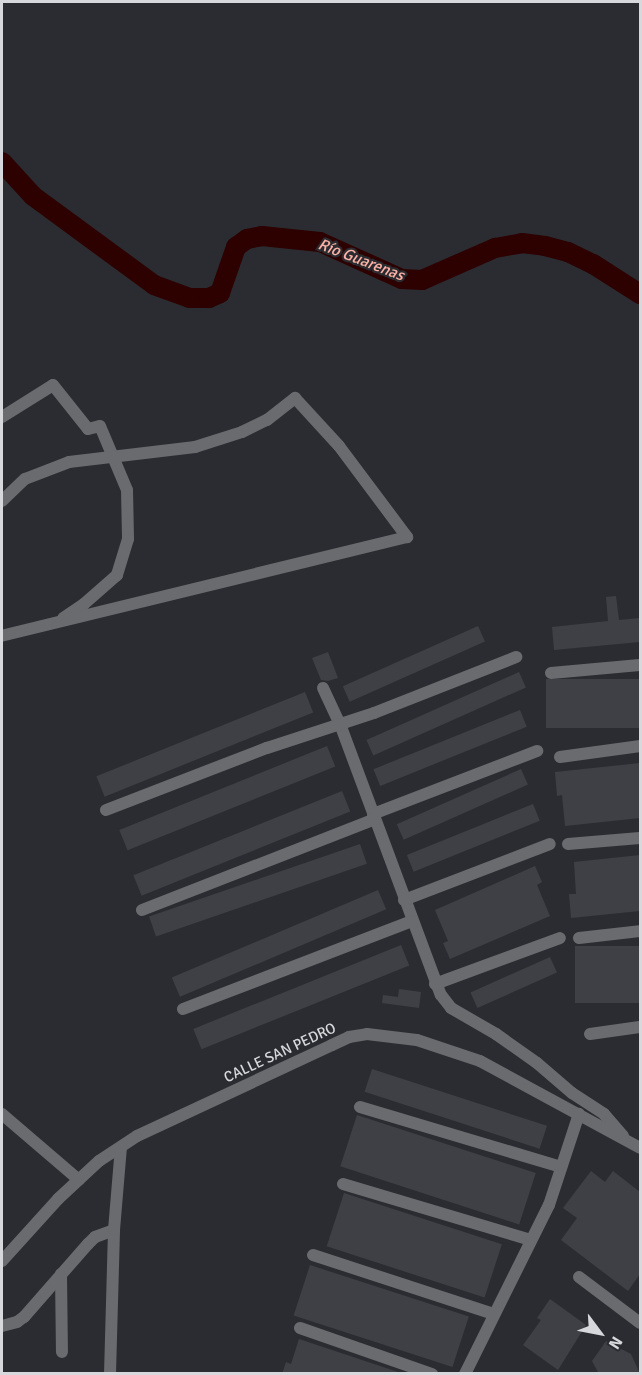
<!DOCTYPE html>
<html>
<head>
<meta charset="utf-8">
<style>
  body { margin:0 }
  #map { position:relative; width:642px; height:1375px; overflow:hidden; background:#2a2c31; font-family:Signika,sans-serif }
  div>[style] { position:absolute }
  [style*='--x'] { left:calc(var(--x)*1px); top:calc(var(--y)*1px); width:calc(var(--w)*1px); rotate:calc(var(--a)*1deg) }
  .river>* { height:20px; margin:-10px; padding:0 10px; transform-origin:10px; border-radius:10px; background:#2d0100 }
  .building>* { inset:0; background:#3e4046; transform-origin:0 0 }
  .street>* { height:12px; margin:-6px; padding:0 6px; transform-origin:6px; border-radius:6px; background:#6a6b6e }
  span { translate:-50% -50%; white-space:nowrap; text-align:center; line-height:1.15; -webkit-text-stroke:4.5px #2a2c31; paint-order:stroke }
  .street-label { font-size:15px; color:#d6d8db }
  .water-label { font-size:16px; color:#ffb2a5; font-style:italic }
  .frame { position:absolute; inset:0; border:3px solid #d6d8db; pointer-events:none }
  .north { position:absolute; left:570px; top:1303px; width:60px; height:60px; -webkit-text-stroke:4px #2a2c31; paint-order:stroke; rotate:122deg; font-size:16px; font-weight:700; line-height:24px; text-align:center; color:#d6d8db }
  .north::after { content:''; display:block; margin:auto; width:21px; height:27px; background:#d6d8db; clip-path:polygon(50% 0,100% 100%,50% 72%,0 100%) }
</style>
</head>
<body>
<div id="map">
  <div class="river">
    <i style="--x:2;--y:162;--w:46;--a:47.6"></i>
    <i style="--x:33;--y:196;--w:150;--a:36.3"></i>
    <i style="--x:154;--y:285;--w:37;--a:20"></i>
    <i style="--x:189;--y:298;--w:20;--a:0"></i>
    <i style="--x:209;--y:298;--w:12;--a:-24"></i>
    <i style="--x:220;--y:293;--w:49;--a:-70.8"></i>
    <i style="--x:236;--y:247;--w:14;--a:-36"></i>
    <i style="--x:247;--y:239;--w:15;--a:-11"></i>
    <i style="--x:262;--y:236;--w:58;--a:5.9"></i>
    <i style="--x:320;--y:242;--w:90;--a:24.3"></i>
    <i style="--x:402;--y:279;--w:20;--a:3"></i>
    <i style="--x:422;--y:280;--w:80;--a:-23.7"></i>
    <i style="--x:495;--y:248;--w:27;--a:-10"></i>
    <i style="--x:522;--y:243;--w:23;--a:7"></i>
    <i style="--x:545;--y:246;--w:24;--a:15"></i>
    <i style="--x:568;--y:252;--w:28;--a:26"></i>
    <i style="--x:593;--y:264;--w:56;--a:32.6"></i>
  </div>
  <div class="building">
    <i style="clip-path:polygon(616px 596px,619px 620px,640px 618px,640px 642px,554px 650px,552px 627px,608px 621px,606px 597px)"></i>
    <i style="left:478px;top:626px;width:17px;height:148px;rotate:66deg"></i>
    <i style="clip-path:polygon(328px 652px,338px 678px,328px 681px,321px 680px,312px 658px)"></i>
    <i style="left:519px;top:672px;width:17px;height:167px;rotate:66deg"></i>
    <i style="left:640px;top:679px;width:49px;height:94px;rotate:90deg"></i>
    <i style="left:305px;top:692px;width:22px;height:225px;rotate:68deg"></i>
    <i style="left:520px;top:710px;width:18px;height:158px;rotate:68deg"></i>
    <i style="left:327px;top:746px;width:22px;height:224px;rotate:68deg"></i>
    <i style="clip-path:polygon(640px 763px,640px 818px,565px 826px,562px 795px,557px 796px,555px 772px)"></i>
    <i style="left:521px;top:769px;width:17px;height:136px;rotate:66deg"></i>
    <i style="left:342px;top:791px;width:22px;height:225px;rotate:68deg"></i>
    <i style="left:533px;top:804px;width:18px;height:136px;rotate:68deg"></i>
    <i style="left:360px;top:844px;width:21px;height:223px;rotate:71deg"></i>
    <i style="clip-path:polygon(640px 855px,640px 911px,571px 918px,569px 894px,576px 894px,574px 862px)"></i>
    <i style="clip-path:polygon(535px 866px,542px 882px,537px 885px,550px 916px,450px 959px,443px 943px,448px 941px,435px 910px)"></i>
    <i style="left:378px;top:890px;width:21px;height:224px;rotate:67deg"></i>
    <i style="left:401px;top:945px;width:22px;height:224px;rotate:68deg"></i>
    <i style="left:640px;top:946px;width:57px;height:65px;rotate:90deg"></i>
    <i style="left:550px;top:957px;width:17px;height:87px;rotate:66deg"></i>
    <i style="clip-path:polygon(399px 989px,421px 992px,419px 1008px,382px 1003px,383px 995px,398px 997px)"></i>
    <i style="left:372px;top:1069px;width:184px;height:24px;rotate:18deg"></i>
    <i style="left:357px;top:1115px;width:188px;height:54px;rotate:18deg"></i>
    <i style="clip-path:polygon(591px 1171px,605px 1182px,613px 1171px,640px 1192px,640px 1274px,628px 1291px,561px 1240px,577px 1218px,563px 1208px)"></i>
    <i style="left:344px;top:1193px;width:166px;height:56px;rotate:18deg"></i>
    <i style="left:310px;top:1265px;width:167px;height:53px;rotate:18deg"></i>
    <i style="clip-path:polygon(550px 1299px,586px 1325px,558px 1370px,523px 1345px,541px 1320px,537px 1318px)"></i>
    <i style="clip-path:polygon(299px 1339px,398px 1372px,398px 1374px,282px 1374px,286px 1362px,291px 1364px)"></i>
    <i style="clip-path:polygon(606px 1341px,631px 1354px,640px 1374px,599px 1374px,592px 1361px)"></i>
  </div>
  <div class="street">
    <i style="--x:2;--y:417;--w:60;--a:-32.1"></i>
    <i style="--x:53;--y:385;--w:56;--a:51.5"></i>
    <i style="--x:88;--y:429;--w:12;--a:-14"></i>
    <i style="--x:100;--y:426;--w:69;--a:67.1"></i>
    <i style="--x:127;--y:490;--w:49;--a:88.8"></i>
    <i style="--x:128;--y:539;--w:38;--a:107"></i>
    <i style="--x:117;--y:575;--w:44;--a:138.7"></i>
    <i style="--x:84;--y:604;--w:25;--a:146"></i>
    <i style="--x:2;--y:501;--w:32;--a:-44"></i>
    <i style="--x:25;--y:479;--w:47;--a:-21.1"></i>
    <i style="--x:69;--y:462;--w:127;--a:-6.8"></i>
    <i style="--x:195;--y:447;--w:49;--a:-17.7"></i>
    <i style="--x:242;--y:432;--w:28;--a:-26"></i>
    <i style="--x:267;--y:420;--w:36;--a:-38"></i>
    <i style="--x:295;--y:398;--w:65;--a:47.5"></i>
    <i style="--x:339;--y:446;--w:114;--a:53.2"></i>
    <i style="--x:407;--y:537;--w:417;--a:166.3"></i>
    <i style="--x:551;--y:673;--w:89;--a:-5.1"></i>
    <i style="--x:323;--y:688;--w:40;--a:65"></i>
    <i style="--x:340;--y:724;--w:289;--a:69.6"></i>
    <i style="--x:441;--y:995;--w:16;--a:52"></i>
    <i style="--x:451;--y:1008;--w:52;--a:30"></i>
    <i style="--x:496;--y:1034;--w:50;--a:35.3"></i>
    <i style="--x:537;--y:1063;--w:46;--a:40.6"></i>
    <i style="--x:572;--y:1093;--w:38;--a:33"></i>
    <i style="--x:604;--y:1114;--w:29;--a:49"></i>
    <i style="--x:560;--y:757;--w:81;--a:-7.8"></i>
    <i style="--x:106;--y:810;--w:173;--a:-21.1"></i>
    <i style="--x:267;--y:748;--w:113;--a:-18.1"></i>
    <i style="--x:374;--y:713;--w:153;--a:-21.5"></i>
    <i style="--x:373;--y:814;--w:176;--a:-21"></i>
    <i style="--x:568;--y:844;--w:72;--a:-4.8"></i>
    <i style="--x:404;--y:900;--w:156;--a:-21"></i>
    <i style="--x:142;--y:910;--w:250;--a:-21.3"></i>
    <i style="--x:579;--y:938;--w:61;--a:-6.5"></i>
    <i style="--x:435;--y:984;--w:133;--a:-20.2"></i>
    <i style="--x:183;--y:1009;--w:245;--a:-21"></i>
    <i style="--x:590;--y:1034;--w:50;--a:-8"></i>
    <i style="--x:360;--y:1107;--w:210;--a:16.6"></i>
    <i style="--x:2;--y:1114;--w:101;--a:40.6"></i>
    <i style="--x:343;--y:1184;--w:196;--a:16.6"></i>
    <i style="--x:313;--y:1255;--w:190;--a:18.1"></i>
    <i style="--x:2;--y:1261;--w:84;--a:-47.9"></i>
    <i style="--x:58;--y:1199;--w:56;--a:-42.8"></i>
    <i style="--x:99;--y:1161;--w:45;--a:-33.3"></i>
    <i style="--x:137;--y:1136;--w:215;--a:-25"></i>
    <i style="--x:332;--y:1045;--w:19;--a:-25"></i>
    <i style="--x:349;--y:1037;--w:18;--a:-9"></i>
    <i style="--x:367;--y:1034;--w:50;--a:6.8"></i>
    <i style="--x:417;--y:1040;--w:66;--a:18.4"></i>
    <i style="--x:480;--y:1061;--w:182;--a:28.5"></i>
    <i style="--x:61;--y:1274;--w:78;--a:89.3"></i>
    <i style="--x:579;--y:1277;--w:76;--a:37"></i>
    <i style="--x:2;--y:1326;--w:16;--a:-15"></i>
    <i style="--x:17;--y:1322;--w:9;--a:-36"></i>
    <i style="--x:24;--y:1317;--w:97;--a:-48.8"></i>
    <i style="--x:88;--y:1244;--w:10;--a:-45"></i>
    <i style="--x:95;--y:1237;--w:20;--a:-20"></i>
    <i style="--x:300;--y:1328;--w:140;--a:19.2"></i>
    <i style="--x:110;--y:1374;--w:144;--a:-88.4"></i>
    <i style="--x:114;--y:1230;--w:83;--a:-85.2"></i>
    <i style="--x:465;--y:1374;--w:189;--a:-63.6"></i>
    <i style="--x:549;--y:1205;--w:96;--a:-71.8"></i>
  </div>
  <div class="street-label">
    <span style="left:280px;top:1053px;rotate:-25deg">CALLE SAN PEDRO</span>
  </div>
  <div class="water-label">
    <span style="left:361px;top:260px;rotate:21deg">Río Guarenas</span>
  </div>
  <div class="frame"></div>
  <div class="north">N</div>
</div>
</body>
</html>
